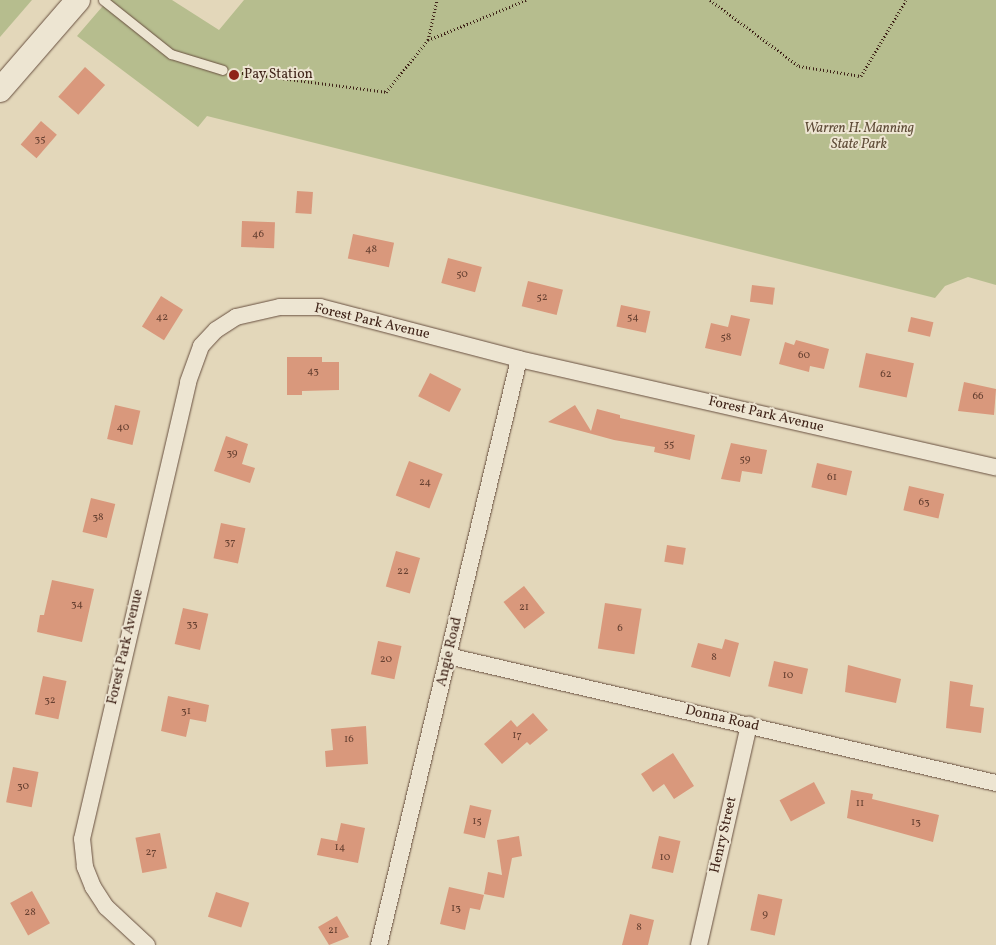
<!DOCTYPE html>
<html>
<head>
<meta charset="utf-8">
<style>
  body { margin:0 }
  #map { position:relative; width:996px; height:945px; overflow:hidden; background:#e3d7ba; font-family:Vollkorn,serif }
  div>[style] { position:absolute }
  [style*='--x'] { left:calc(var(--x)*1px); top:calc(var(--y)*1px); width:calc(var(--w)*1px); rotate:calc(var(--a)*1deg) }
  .green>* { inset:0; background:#b6bd8e }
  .building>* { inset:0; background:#d9987c; transform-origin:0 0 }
  .path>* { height:3px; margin-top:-1.5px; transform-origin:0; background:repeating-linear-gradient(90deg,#3f2318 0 1px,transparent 0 3.5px) }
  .roads { filter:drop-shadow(0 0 1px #685040) drop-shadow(0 0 1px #685040) }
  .service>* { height:9px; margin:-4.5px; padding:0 4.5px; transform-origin:4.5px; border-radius:4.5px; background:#ede5d2 }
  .minor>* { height:16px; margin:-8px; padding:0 8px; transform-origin:8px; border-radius:8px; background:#ede5d2 }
  .secondary>* { height:24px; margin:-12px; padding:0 12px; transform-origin:12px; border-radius:12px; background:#ede5d2 }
  .dots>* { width:14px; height:14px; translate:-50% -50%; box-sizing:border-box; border:2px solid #ede5d2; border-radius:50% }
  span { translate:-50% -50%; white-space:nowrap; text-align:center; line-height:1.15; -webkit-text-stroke:4px #ede5d2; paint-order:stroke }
  .number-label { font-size:11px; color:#664031 }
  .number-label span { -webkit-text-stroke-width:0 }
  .poi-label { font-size:14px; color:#3f2318 }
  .left { translate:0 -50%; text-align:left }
  .park-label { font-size:14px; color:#5d4a36; font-style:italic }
  .street-label { font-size:14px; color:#3f2318 }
</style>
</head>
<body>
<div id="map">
  <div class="green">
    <i style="clip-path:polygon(0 0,32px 0,0 37px)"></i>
    <i style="clip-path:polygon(108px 0,172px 0,219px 30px,244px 0,996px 0,996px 285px,968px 277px,945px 286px,935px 298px,207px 116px,198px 127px,77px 36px)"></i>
  </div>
  <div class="building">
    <i style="left:85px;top:67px;width:27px;height:40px;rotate:42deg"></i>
    <i style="left:41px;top:121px;width:21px;height:31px;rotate:41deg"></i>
    <i style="left:297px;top:191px;width:16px;height:22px;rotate:4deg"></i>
    <i style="left:242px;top:221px;width:33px;height:26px;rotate:2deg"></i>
    <i style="left:353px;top:234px;width:42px;height:25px;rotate:12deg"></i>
    <i style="left:448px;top:258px;width:35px;height:26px;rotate:15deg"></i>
    <i style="left:528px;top:281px;width:36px;height:26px;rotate:14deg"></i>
    <i style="left:752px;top:285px;width:23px;height:17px;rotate:7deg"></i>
    <i style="left:161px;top:296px;width:26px;height:36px;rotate:32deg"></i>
    <i style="left:621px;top:305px;width:30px;height:22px;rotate:12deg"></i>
    <i style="clip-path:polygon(731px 315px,750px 319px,741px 356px,705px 348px,711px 323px,728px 327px)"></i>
    <i style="left:911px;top:317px;width:23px;height:15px;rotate:13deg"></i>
    <i style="clip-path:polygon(796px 340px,829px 349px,824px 369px,810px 366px,809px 372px,779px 364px,785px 342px,794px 345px)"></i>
    <i style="left:866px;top:353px;width:49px;height:35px;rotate:12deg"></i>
    <i style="clip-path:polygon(287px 357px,322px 357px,322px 362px,339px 362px,339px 390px,302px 391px,302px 395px,287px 395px)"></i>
    <i style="left:430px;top:373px;width:35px;height:26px;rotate:27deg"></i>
    <i style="clip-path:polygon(964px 382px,996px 389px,994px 415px,958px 411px)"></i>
    <i style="left:115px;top:405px;width:26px;height:35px;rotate:13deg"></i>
    <i style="clip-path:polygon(575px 405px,591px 431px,597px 409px,620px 415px,620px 418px,695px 435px,690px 460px,654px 452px,655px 447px,614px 440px,548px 422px)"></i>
    <i style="clip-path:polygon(226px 436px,248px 444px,242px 464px,255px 468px,250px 483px,214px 471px)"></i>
    <i style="clip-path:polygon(731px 443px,767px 450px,762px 474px,742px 471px,740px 482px,721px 479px)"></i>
    <i style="left:409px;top:461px;width:36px;height:37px;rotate:21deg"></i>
    <i style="left:817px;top:463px;width:36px;height:25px;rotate:13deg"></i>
    <i style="left:909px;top:486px;width:36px;height:25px;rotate:13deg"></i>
    <i style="left:91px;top:498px;width:25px;height:35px;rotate:14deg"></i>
    <i style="left:221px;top:523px;width:25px;height:36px;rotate:12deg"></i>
    <i style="left:667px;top:545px;width:19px;height:17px;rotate:9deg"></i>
    <i style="left:396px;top:551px;width:25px;height:37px;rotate:16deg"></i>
    <i style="clip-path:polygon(52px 580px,94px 589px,82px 642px,37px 632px,40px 615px,44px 615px)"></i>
    <i style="left:524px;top:586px;width:34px;height:26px;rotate:52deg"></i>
    <i style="left:605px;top:603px;width:37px;height:46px;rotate:9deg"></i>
    <i style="left:183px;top:608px;width:26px;height:37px;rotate:13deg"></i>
    <i style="clip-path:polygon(725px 639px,739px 643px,730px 677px,691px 667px,698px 643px,722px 649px)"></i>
    <i style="left:378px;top:641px;width:24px;height:34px;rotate:12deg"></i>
    <i style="left:774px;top:661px;width:35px;height:26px;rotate:13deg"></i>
    <i style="clip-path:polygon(848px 665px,901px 679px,896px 703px,845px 692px)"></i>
    <i style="left:43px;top:676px;width:24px;height:39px;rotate:12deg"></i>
    <i style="clip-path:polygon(950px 681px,973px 685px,970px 706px,984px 708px,981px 733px,946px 728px)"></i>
    <i style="clip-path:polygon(168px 696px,209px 705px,206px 722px,190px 719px,186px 737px,161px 731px)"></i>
    <i style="clip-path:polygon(533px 713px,548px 730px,530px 745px,527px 742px,502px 764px,484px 744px,511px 720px,517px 727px)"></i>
    <i style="clip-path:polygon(366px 726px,368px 764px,326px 767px,325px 751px,333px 750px,331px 729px)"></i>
    <i style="clip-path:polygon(673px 753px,694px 786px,674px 799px,664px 784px,653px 792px,641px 774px)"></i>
    <i style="left:13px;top:767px;width:26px;height:36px;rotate:11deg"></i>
    <i style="left:814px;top:782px;width:24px;height:39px;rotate:62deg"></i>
    <i style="clip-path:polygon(851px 790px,873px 794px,872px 799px,939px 815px,933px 842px,847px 818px)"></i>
    <i style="left:470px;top:805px;width:22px;height:29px;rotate:13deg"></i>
    <i style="clip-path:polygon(341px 823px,365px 828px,358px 863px,317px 855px,321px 838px,337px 841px)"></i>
    <i style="left:160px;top:833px;width:36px;height:25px;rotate:79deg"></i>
    <i style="clip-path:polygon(519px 836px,522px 856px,512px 858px,504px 898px,484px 894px,488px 872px,502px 875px,497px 840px)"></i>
    <i style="left:659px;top:836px;width:22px;height:33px;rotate:13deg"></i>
    <i style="clip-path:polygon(449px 887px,484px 895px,480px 910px,470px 908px,465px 930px,440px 924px)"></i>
    <i style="left:32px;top:891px;width:37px;height:25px;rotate:61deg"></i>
    <i style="left:216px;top:892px;width:35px;height:26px;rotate:18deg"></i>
    <i style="left:758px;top:894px;width:25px;height:37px;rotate:12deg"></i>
    <i style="clip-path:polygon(630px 914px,654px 920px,648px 945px,622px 945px)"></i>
    <i style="clip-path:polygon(337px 916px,349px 937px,329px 945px,318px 927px)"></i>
  </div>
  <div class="path">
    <i style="--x:710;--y:0;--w:111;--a:36.6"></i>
    <i style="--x:799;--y:66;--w:63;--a:9.2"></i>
    <i style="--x:861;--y:76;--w:88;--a:-59.4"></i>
    <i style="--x:428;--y:40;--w:41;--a:-77.3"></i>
    <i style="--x:235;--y:72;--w:152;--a:7.5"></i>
    <i style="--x:386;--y:92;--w:67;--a:-51.1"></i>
    <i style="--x:428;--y:40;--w:106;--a:-22.2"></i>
  </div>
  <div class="roads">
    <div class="service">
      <i style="--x:103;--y:0;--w:87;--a:38.5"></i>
      <i style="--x:171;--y:54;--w:54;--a:17.1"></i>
    </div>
    <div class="minor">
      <i style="--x:448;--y:656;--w:563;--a:13.05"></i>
      <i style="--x:147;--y:945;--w:56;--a:-137.2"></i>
      <i style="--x:106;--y:907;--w:24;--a:-123"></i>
      <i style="--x:93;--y:887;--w:22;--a:-112"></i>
      <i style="--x:85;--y:867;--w:28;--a:-96"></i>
      <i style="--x:82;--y:839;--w:469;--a:-76.9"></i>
      <i style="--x:188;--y:382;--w:38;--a:-70"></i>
      <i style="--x:201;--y:346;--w:22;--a:-47"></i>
      <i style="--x:216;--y:330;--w:24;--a:-33"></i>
      <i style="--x:236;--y:317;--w:45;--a:-12.8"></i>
      <i style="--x:280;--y:307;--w:40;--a:0"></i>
      <i style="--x:320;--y:307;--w:206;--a:14.6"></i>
      <i style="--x:519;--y:359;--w:489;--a:12.8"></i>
      <i style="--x:379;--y:945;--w:602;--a:-76.56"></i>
      <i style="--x:699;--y:945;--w:226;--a:-77.2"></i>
    </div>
    <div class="secondary">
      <i style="--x:0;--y:90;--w:119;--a:-49.1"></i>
    </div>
  </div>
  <div class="dots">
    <i style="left:234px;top:75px;background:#8f2418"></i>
  </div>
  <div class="number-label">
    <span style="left:40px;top:140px">35</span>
    <span style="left:258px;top:235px">46</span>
    <span style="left:371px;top:250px">48</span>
    <span style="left:462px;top:275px">50</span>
    <span style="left:542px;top:298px">52</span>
    <span style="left:162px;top:318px">42</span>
    <span style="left:633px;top:318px">54</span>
    <span style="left:726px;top:338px">58</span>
    <span style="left:804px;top:356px">60</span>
    <span style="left:313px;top:372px">43</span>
    <span style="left:886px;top:375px">62</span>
    <span style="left:978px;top:397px">66</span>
    <span style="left:123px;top:428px">40</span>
    <span style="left:669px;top:445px">55</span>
    <span style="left:232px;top:454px">39</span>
    <span style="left:745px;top:460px">59</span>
    <span style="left:832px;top:478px">61</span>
    <span style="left:425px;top:483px">24</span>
    <span style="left:924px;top:503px">63</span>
    <span style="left:98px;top:518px">38</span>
    <span style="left:230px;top:543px">37</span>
    <span style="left:403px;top:572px">22</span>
    <span style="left:77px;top:605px">34</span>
    <span style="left:524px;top:608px">21</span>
    <span style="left:192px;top:625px">33</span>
    <span style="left:620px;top:629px">6</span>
    <span style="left:714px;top:658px">8</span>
    <span style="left:386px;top:660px">20</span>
    <span style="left:788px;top:676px">10</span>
    <span style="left:50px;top:701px">32</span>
    <span style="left:186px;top:712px">31</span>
    <span style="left:517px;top:736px">17</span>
    <span style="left:349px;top:740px">16</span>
    <span style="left:23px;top:787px">30</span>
    <span style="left:860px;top:804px">11</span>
    <span style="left:477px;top:822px">15</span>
    <span style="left:916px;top:823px">13</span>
    <span style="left:340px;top:848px">14</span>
    <span style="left:151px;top:853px">27</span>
    <span style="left:665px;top:858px">10</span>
    <span style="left:456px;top:909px">13</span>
    <span style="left:30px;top:913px">28</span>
    <span style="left:765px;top:915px">9</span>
    <span style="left:639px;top:928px">8</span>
    <span style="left:333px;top:931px">21</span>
  </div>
  <div class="poi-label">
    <span class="left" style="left:244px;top:75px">Pay Station</span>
  </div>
  <div class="park-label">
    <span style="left:859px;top:137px">Warren H. Manning<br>State Park</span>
  </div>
  <div class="street-label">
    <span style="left:372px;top:322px;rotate:13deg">Forest Park Avenue</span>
    <span style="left:766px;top:415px;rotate:13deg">Forest Park Avenue</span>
    <span style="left:126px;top:647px;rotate:-77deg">Forest Park Avenue</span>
    <span style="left:450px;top:652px;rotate:-77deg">Angie Road</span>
    <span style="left:722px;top:719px;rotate:13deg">Donna Road</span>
    <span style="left:724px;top:835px;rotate:-77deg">Henry Street</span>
  </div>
</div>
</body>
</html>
